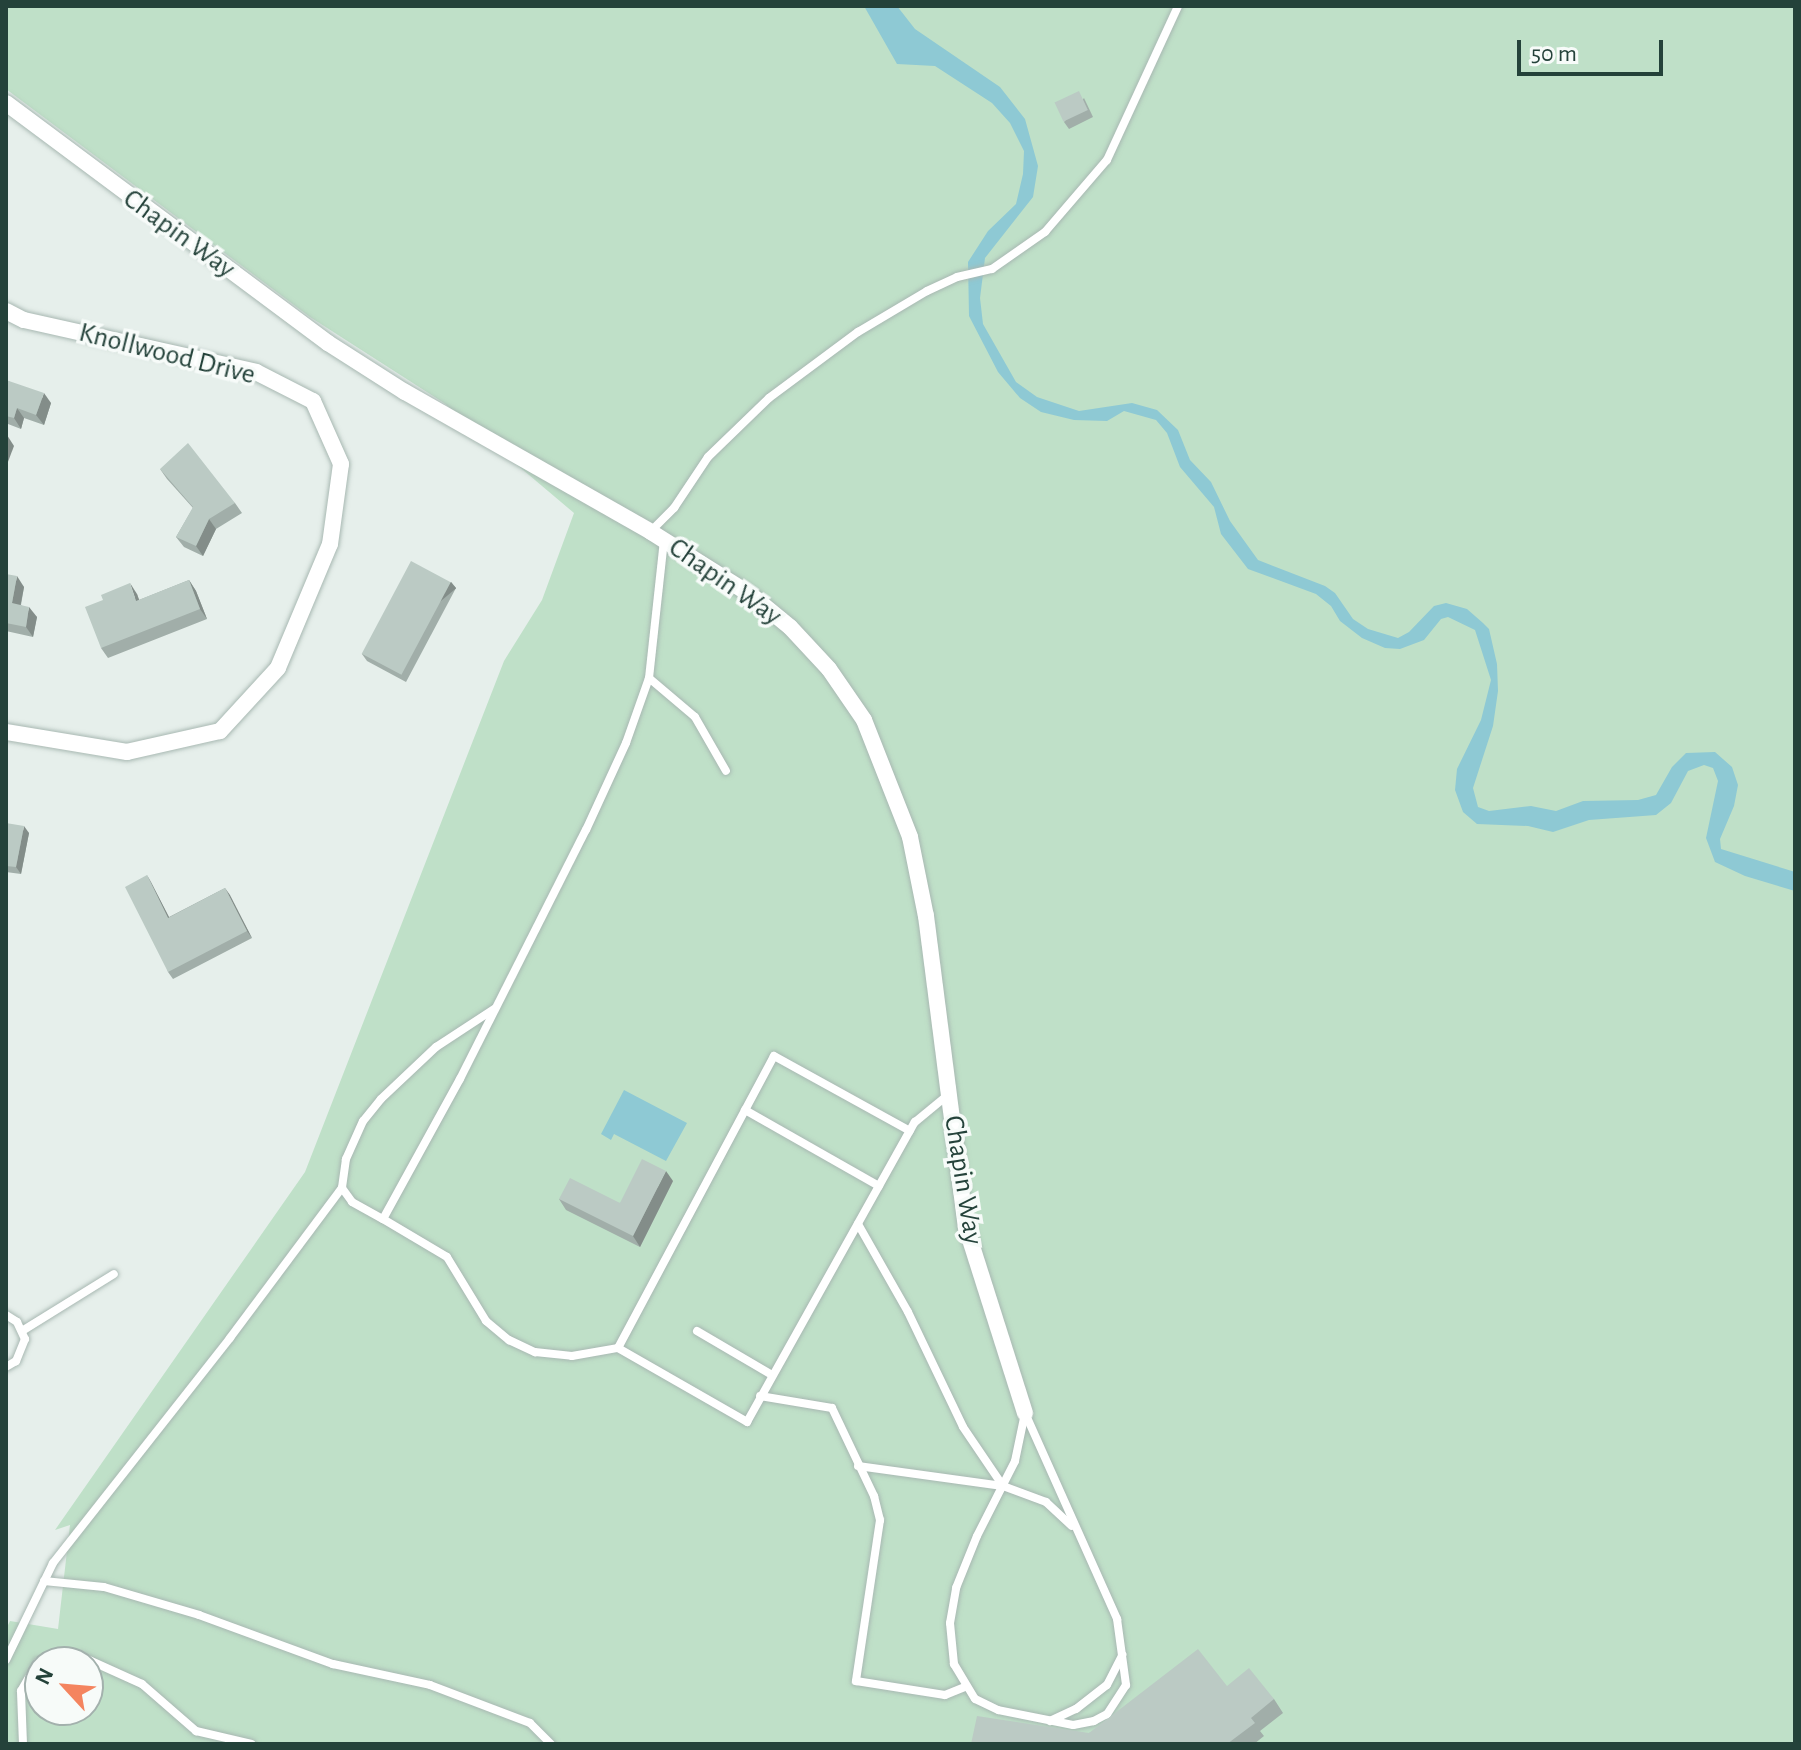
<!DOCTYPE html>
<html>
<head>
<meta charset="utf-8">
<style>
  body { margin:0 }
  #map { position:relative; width:1801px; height:1750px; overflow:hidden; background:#e6efeb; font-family:"Alegreya Sans",sans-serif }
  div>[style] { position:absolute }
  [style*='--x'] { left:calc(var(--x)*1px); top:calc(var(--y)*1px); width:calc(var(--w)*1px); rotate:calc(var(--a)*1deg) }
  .green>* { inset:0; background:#bfe0c8 }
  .water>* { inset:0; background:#8ec9d4 }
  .roads { filter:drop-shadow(0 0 2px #a8b8b2) drop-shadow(0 0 2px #a8b8b2) }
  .service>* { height:8px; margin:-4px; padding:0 4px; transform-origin:4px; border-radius:4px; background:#fff }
  .minor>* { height:16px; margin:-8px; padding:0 8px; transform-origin:8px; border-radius:8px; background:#fff }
  .wall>* { inset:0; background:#a1aea9 }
  .shaded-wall>* { inset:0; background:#838d89; transform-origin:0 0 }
  .building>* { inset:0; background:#bbcac4; transform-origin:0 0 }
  span { translate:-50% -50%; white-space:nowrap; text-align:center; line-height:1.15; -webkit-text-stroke:7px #f7fbf9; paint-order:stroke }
  .street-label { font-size:28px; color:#24423a }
  .frame { position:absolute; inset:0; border:8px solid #24423a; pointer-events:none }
  .north { position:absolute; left:24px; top:1646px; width:80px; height:80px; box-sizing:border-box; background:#f7fbf9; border:2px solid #a3b1ad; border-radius:50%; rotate:296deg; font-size:22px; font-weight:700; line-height:32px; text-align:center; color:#24423a }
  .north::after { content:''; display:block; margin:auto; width:28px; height:36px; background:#f4845f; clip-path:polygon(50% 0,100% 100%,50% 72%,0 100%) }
  .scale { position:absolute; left:1517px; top:40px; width:146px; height:36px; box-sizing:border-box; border:4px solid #24423a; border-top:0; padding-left:10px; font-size:24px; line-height:28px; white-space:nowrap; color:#24423a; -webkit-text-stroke:6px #f7fbf9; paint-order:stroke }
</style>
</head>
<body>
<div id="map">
  <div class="green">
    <i style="clip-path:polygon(evenodd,6px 6px,1795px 6px,1795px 1744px,6px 1744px,6px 1629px,10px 1621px,58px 1629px,70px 1525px,55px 1530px,305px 1172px,504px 661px,542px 600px,574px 513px,444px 403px,310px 317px,6px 89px,6px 6px,40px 1662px,88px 1662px,88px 1710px,40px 1710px,40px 1662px)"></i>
  </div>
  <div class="water">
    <i style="clip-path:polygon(864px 6px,897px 6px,915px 29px,1000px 87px,1025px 119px,1038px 166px,1033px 197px,985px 258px,980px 298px,983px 324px,1016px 382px,1037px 397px,1079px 411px,1132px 403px,1157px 410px,1178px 430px,1190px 460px,1211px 482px,1230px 521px,1258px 560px,1325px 586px,1335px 593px,1353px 619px,1368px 629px,1398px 638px,1409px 632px,1434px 606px,1446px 603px,1467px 609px,1483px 623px,1489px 629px,1497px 664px,1498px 691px,1493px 726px,1473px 788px,1478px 807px,1489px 811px,1531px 806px,1556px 811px,1583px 801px,1638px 800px,1656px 795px,1672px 767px,1686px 753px,1715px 752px,1732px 767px,1738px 785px,1734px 806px,1720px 839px,1721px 849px,1795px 872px,1795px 891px,1745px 876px,1715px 862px,1706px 838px,1718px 781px,1713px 768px,1704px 765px,1688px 771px,1671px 803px,1656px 815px,1589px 820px,1553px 832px,1528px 826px,1477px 824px,1463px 812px,1455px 790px,1457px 769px,1481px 720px,1491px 680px,1475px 630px,1448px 617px,1441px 619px,1424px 640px,1400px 649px,1385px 648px,1362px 638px,1340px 621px,1331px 606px,1316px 594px,1248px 569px,1221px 534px,1214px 507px,1180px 467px,1167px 433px,1156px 420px,1124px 411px,1107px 421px,1074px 420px,1041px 412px,1020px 398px,998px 372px,969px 316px,968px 262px,988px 231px,1016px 204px,1023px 174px,1024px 151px,1010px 123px,992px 103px,935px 66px,897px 64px)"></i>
    <i style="clip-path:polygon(624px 1090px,687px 1123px,666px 1161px,614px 1134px,611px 1140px,601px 1134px)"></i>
  </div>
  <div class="roads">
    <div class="service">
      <i style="--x:651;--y:531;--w:33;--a:-45"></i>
      <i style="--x:674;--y:508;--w:61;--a:-56.3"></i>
      <i style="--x:708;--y:457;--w:85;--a:-44"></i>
      <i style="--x:769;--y:398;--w:111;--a:-36.6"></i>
      <i style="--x:858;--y:332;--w:80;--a:-30.7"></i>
      <i style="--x:927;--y:291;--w:33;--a:-25"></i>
      <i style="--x:957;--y:277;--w:36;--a:-13"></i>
      <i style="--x:992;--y:269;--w:65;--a:-34.9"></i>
      <i style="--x:1045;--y:232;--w:95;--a:-49.3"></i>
      <i style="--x:1107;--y:160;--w:170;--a:-65.2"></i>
      <i style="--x:649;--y:678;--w:60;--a:40.3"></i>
      <i style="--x:695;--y:717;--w:62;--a:60.1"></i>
      <i style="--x:494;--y:1009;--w:69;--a:146.8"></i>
      <i style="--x:436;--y:1047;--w:76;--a:136.6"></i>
      <i style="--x:381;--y:1099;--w:28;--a:129"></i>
      <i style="--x:363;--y:1121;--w:42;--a:114.1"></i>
      <i style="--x:346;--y:1159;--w:29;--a:98"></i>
      <i style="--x:342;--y:1188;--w:17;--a:54"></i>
      <i style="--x:352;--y:1202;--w:35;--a:29"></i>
      <i style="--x:383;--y:1219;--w:160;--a:-61.2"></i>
      <i style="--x:460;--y:1079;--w:279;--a:-63.2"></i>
      <i style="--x:586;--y:830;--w:96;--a:-65.3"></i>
      <i style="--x:626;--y:743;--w:69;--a:-70.5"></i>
      <i style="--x:649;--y:678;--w:138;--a:-83.8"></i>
      <i style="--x:745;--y:1110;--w:154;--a:29.6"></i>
      <i style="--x:383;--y:1219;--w:74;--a:30.7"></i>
      <i style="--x:447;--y:1257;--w:75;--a:58.6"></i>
      <i style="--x:486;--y:1321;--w:30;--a:40"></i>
      <i style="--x:509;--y:1340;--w:29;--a:25"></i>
      <i style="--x:535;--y:1352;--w:37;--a:6"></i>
      <i style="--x:572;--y:1356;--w:47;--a:-9.9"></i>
      <i style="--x:618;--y:1348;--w:149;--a:29.8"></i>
      <i style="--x:747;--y:1422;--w:344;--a:-60.8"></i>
      <i style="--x:915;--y:1122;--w:44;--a:-39.5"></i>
      <i style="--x:858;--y:1224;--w:101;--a:60.4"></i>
      <i style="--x:908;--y:1312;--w:127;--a:64.4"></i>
      <i style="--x:963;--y:1427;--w:71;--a:55.9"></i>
      <i style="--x:6;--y:1315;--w:13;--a:32"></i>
      <i style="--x:17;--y:1322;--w:19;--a:65"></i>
      <i style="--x:25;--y:1339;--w:24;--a:112"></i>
      <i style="--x:16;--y:1361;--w:12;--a:149"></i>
      <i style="--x:22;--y:1331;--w:108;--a:-31.8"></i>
      <i style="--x:697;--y:1331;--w:87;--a:30.4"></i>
      <i style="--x:618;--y:1348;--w:331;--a:-61.9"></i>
      <i style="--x:774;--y:1056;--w:155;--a:28.9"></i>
      <i style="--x:760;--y:1396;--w:73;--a:9.5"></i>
      <i style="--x:832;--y:1408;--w:98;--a:64.5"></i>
      <i style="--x:874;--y:1496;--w:25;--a:76"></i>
      <i style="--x:880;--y:1520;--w:163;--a:98.5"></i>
      <i style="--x:856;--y:1681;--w:90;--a:8.9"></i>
      <i style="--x:945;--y:1695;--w:22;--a:-22"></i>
      <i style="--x:1025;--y:1413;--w:226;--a:65.9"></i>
      <i style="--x:1117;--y:1619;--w:67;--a:82.2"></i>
      <i style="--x:1126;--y:1685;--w:35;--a:123"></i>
      <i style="--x:1107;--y:1714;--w:15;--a:152"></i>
      <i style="--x:1094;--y:1721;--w:21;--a:169"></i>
      <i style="--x:1073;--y:1725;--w:76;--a:-168.7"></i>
      <i style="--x:998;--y:1710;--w:25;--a:-154"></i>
      <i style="--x:975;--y:1699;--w:41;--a:-121"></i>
      <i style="--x:954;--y:1664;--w:41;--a:-95.6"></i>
      <i style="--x:950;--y:1623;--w:36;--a:-80"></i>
      <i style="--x:956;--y:1588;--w:56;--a:-68"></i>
      <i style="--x:977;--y:1536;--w:84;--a:-63.1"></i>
      <i style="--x:1015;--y:1461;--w:49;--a:-78.2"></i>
      <i style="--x:858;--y:1466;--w:146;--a:7.9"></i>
      <i style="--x:1003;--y:1486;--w:46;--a:20.4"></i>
      <i style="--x:1046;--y:1502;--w:35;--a:43"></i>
      <i style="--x:44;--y:1581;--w:60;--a:5.7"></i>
      <i style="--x:104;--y:1587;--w:99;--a:16.4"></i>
      <i style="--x:199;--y:1615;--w:143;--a:20.1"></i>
      <i style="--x:333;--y:1664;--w:99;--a:12.2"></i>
      <i style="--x:430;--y:1685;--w:107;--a:20.8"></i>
      <i style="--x:530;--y:1723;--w:30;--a:45"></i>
      <i style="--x:6;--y:1660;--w:108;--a:-64.1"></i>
      <i style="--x:53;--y:1563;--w:286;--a:-51.8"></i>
      <i style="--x:230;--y:1338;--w:187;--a:-53.3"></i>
      <i style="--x:1050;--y:1721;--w:29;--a:-25"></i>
      <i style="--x:1076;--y:1709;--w:39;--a:-38"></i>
      <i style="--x:1107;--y:1685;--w:34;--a:-63"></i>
      <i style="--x:23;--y:1744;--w:53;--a:-92.2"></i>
      <i style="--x:21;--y:1691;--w:34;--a:-60"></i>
      <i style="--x:38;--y:1662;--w:42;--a:-8.1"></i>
      <i style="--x:80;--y:1656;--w:68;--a:24.3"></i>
      <i style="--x:142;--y:1684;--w:72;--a:41"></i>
      <i style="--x:196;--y:1731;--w:57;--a:13.1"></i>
    </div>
    <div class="minor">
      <i style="--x:6;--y:103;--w:402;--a:36.7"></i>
      <i style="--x:328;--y:343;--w:91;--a:32.5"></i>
      <i style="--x:405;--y:392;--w:283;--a:29.6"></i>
      <i style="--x:651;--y:532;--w:118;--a:32.2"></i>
      <i style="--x:751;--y:595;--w:50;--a:39.4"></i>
      <i style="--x:790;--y:627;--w:57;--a:47.1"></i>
      <i style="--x:829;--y:669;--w:62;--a:55.5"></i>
      <i style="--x:864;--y:720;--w:126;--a:68.5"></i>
      <i style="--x:910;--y:837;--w:81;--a:78.6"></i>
      <i style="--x:926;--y:916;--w:314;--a:82.7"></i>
      <i style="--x:966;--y:1227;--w:195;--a:72.4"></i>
      <i style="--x:6;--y:311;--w:20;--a:27"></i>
      <i style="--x:24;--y:320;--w:238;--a:12.6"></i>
      <i style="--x:256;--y:372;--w:64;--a:27"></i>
      <i style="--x:313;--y:401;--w:69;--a:66"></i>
      <i style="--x:341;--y:464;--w:81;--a:97.8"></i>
      <i style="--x:330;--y:544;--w:134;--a:112.8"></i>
      <i style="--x:278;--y:668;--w:86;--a:132.6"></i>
      <i style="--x:220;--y:731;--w:95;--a:167.3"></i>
      <i style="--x:127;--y:752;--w:123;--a:-170.6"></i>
    </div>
  </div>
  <div class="wall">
    <i style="clip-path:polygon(1084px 98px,1093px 117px,1069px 129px,1064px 122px)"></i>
    <i style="clip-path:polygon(6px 380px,51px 403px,44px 425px,24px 418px,21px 429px,8px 424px,6px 430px)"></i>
    <i style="clip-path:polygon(160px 469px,235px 503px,242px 513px,216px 529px,203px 556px,184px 547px,176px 537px,193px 508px,167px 479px)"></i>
    <i style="clip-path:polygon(6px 574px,24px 587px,21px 605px,37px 617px,33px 637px,6px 631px)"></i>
    <i style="clip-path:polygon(189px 580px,196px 591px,207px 619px,108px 658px,101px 648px,137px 594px,139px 600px)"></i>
    <i style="clip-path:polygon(451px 582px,456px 588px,406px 682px,367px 661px,362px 654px)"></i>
    <i style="clip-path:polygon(6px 823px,29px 833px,21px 874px,6px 872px)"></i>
    <i style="clip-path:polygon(147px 875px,169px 917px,225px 888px,252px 938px,173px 979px,168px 972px)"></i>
    <i style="clip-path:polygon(673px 1181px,640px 1247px,566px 1210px,559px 1199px,620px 1203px)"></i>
    <i style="clip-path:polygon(1227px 1686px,1274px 1699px,1283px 1713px,1260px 1731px,1264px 1736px,1254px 1744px,971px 1744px,1089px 1733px)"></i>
  </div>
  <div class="shaded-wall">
    <i style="clip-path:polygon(44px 393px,51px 403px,44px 425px,36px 415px)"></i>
    <i style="clip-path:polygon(17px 408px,24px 418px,21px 429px,14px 418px)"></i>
    <i style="clip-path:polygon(7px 435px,14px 446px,6px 467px,6px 437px)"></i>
    <i style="clip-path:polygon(209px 519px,216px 529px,203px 556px,196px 546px)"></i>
    <i style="clip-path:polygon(17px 576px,24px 587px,19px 613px,12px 603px)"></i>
    <i style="clip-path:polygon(189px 580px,196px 591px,207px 619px,200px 609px)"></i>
    <i style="left:451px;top:582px;width:8px;height:105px;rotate:50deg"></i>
    <i style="clip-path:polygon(130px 583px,137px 594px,143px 611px,136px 601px)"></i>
    <i style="clip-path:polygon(29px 607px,37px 617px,33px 637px,26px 627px)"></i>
    <i style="clip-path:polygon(24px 826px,29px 833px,21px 874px,16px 867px)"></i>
    <i style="clip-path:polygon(147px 875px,151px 882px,173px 925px,168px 918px)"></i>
    <i style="clip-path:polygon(225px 888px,230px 895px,252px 938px,247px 931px)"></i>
    <i style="clip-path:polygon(666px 1171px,673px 1181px,640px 1247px,633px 1236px)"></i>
  </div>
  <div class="building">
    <i style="left:1079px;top:91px;width:21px;height:27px;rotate:65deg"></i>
    <i style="clip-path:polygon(6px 380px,44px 393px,36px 415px,17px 408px,14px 418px,6px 416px)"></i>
    <i style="clip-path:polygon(188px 443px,235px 503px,209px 519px,196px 546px,176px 537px,193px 507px,160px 469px)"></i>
    <i style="left:411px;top:561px;width:45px;height:105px;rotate:28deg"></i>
    <i style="clip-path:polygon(6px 574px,17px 576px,12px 603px,29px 607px,26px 627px,6px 623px)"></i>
    <i style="clip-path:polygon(189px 580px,200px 609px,101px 648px,85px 607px,103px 600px,101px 595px,130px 583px,136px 601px)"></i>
    <i style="clip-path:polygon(6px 823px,24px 826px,16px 867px,6px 866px)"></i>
    <i style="clip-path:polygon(147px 875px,168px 918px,225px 888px,247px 931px,168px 972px,125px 887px)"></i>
    <i style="clip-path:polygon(642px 1159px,666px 1171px,633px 1236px,559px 1199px,570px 1178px,620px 1203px)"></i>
    <i style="clip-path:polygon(1198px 1649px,1227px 1686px,1249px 1668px,1274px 1699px,1251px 1718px,1255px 1723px,1227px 1744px,971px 1744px,977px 1716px,1089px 1733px)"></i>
  </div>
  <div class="street-label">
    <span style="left:179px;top:234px;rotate:36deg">Chapin Way</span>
    <span style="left:167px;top:354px;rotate:14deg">Knollwood Drive</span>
    <span style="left:725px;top:582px;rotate:35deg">Chapin Way</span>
    <span style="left:963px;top:1180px;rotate:81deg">Chapin Way</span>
  </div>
  <div class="frame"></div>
  <div class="north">N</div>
  <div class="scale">50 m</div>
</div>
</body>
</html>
